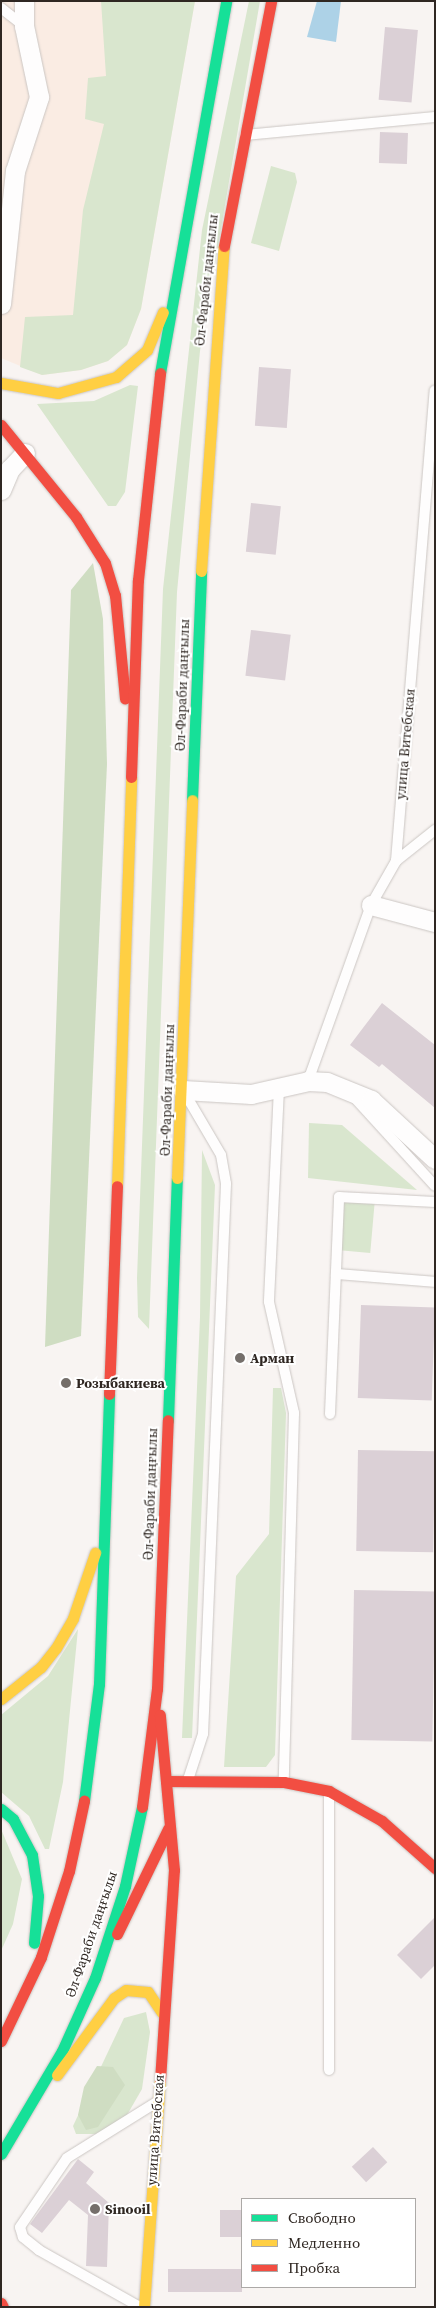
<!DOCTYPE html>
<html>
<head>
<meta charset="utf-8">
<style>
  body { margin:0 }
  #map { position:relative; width:436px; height:2308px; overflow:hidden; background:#f8f4f2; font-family:"Source Serif 4",serif }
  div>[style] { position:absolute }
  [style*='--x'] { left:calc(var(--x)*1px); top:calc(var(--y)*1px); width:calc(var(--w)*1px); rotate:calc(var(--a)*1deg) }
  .built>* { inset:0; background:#faece3 }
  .green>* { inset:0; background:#d9e6ce; transform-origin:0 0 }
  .forest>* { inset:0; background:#cfddc2 }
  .water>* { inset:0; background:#add2e7 }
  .building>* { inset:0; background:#dbd0d6; transform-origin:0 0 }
  .roads { filter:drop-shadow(0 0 1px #cbc6c3) drop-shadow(0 0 1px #cbc6c3) }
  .lane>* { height:10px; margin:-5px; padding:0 5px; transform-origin:5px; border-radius:5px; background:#fefdfd }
  .street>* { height:19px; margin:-9.5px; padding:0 9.5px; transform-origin:9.5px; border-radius:9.5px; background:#fefdfd }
  .fast>* { height:11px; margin:-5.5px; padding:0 5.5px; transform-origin:5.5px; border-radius:5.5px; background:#16e098 }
  .slow>* { height:11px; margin:-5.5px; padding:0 5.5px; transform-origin:5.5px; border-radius:5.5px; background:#ffcf43 }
  .jam>* { height:11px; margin:-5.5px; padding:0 5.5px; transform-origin:5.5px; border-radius:5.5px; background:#f24e42 }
  .dots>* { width:14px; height:14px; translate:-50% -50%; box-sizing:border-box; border:2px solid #fff; border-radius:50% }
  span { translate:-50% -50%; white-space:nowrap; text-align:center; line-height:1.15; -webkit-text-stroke:4px #fff; paint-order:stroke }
  .street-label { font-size:14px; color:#2f2722 }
  .poi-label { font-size:14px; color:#2f2722; font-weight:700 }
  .left { translate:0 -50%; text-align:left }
  .frame { position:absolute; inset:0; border:2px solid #2f2722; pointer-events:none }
  .legend { position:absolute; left:241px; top:2198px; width:175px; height:90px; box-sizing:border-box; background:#fff; border:1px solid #aca9a7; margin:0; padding:6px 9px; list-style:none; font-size:15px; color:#2f2722 }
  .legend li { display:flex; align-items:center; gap:10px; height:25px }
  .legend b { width:25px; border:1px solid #aca9a7 }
</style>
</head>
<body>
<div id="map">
  <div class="built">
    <i style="clip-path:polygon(1px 1px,195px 1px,141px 309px,127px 345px,108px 361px,81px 370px,42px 375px,1px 358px)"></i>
  </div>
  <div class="green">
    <i style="clip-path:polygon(101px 1px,195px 1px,141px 309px,127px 345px,108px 361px,81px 370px,42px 375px,20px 367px,25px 317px,73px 315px,83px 210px,104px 124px,85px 119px,88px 78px,106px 76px)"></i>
    <i style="clip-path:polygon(249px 1px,260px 1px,200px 351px,177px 592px,149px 1329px,138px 1317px,137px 1278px,163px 589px,202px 230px)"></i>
    <i style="clip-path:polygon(271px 166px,295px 173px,297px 182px,279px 251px,251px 243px)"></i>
    <i style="clip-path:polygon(130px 385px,138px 386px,125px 492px,116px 506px,108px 506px,37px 404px,94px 401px)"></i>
    <i style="clip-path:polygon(309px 1123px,342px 1125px,417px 1190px,308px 1178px)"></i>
    <i style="clip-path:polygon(202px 1150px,215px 1185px,192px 1738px,182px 1738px,200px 1317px)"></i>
    <i style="left:339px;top:1197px;width:36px;height:53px;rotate:5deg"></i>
    <i style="clip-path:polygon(273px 1388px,281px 1388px,286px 1413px,275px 1755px,266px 1767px,224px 1767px,236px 1576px,269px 1534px)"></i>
    <i style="clip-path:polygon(78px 1629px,63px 1782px,49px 1849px,45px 1849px,29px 1816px,1px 1792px,1px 1715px,48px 1676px)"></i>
    <i style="clip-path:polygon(1px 1829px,22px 1879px,13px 1924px,1px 1951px)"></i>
    <i style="clip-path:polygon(146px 2012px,150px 2032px,142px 2089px,123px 2122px,99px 2134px,76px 2134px,73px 2126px,124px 2018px)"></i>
  </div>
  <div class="forest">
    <i style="clip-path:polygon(93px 563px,103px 619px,107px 764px,81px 1336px,45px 1347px,71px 590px)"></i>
    <i style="clip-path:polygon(97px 2066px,113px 2067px,125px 2085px,98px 2127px,86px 2130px,78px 2115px,84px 2087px)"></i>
  </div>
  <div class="water">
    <i style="clip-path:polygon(317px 1px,341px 1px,336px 42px,307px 37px)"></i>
  </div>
  <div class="building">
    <i style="left:385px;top:27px;width:33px;height:73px;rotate:5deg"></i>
    <i style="left:380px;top:132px;width:28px;height:31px;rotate:2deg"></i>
    <i style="left:259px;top:367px;width:32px;height:59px;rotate:4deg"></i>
    <i style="left:251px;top:503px;width:30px;height:49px;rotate:6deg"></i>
    <i style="left:251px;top:630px;width:40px;height:46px;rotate:7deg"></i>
    <i style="clip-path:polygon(382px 1003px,435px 1045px,435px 1108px,382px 1064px,379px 1067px,350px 1045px)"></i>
    <i style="left:361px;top:1305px;width:74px;height:93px;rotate:2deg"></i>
    <i style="left:358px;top:1450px;width:77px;height:101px;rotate:1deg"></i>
    <i style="left:354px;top:1590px;width:81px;height:150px;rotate:1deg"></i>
    <i style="clip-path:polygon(435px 1917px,435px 1965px,421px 1979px,397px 1955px)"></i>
    <i style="left:373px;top:2147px;width:21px;height:29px;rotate:47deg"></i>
    <i style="clip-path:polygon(78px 2159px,94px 2172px,86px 2183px,109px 2203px,107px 2267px,86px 2266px,88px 2215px,69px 2200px,42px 2233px,30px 2224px)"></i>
    <i style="left:220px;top:2210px;width:22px;height:27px"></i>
    <i style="left:168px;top:2269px;width:74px;height:23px"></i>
  </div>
  <div class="roads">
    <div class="lane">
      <i style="--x:1;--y:8;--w:29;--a:38"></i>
      <i style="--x:245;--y:135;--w:191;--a:-5.4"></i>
      <i style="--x:396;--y:861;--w:50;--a:-38.5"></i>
      <i style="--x:308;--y:1081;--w:187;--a:-70.3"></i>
      <i style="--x:371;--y:905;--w:51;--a:-60.4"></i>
      <i style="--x:396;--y:861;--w:472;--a:-85.3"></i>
      <i style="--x:279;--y:1088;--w:214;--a:92.7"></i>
      <i style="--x:269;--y:1302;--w:114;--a:77.3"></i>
      <i style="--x:294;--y:1413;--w:368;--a:91.6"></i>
      <i style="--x:187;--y:1097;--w:67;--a:59.6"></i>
      <i style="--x:221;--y:1155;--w:29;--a:80"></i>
      <i style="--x:226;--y:1184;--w:550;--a:92.39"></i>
      <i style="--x:203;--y:1734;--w:48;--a:108.1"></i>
      <i style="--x:354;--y:1097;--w:120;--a:47.7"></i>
      <i style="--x:336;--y:1274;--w:99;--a:4.6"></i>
      <i style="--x:330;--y:1414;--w:217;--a:-87.6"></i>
      <i style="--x:339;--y:1197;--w:96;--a:3"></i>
      <i style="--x:329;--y:1794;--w:276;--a:90"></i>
      <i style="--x:140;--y:2307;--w:116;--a:-150.6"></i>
      <i style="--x:39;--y:2250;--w:21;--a:-141"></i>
      <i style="--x:23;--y:2237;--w:10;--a:-107"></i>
      <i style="--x:20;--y:2227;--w:83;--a:-55.7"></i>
      <i style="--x:67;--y:2158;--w:104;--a:-32"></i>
    </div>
    <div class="street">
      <i style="--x:1;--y:304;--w:134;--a:-84"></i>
      <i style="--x:15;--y:171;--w:78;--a:-72"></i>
      <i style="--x:39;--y:97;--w:73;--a:-101.9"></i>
      <i style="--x:24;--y:26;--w:25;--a:-90"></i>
      <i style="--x:1;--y:490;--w:23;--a:-67"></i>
      <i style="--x:10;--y:469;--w:22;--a:-47"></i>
      <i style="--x:371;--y:905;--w:66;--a:14.9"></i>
      <i style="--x:183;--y:1090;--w:68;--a:3.4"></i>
      <i style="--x:251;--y:1094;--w:58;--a:-12.8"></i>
      <i style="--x:308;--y:1081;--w:19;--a:3"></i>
      <i style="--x:327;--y:1082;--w:48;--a:22.2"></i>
      <i style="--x:371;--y:1100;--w:87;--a:42.7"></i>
    </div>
    <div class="fast">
      <i style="--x:160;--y:373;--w:378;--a:-79.9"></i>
      <i style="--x:192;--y:800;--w:229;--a:-87.7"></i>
      <i style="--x:168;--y:1420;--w:242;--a:-87.9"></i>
      <i style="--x:84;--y:1801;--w:118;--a:-82.7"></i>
      <i style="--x:99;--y:1684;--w:290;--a:-88"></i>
      <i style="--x:1;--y:1809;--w:16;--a:40"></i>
      <i style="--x:13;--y:1819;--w:41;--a:62.2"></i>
      <i style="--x:32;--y:1855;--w:41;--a:81.7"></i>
      <i style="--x:38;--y:1896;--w:47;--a:94.9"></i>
      <i style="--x:1;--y:2154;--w:120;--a:-59.4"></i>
      <i style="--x:62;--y:2051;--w:80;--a:-65.7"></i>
      <i style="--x:95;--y:1978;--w:97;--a:-71.9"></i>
      <i style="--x:125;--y:1886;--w:81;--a:-77.9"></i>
    </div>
    <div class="slow">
      <i style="--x:1;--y:383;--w:58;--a:10"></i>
      <i style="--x:58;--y:393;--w:60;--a:-15.4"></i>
      <i style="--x:116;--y:377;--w:41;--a:-41.1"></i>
      <i style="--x:147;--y:350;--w:41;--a:-67.2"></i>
      <i style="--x:201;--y:571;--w:326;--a:-86"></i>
      <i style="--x:177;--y:1178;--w:378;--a:-87.7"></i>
      <i style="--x:117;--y:1186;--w:409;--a:-88"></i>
      <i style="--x:1;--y:1699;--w:51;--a:-38.7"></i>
      <i style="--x:41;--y:1667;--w:24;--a:-52"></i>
      <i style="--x:56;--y:1648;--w:34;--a:-60"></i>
      <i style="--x:73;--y:1618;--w:69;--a:-71.3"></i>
      <i style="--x:57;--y:2075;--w:96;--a:-53.5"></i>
      <i style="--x:114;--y:1998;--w:14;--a:-34"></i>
      <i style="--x:126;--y:1990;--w:22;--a:5"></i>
      <i style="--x:148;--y:1992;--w:25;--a:56"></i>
      <i style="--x:144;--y:2307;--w:228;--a:-86"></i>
    </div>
    <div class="jam">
      <i style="--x:224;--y:246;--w:249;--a:-79.1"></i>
      <i style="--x:1;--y:425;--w:119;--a:50.8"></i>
      <i style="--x:76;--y:517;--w:54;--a:57.8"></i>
      <i style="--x:105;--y:563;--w:34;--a:73"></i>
      <i style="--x:115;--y:595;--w:104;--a:84.5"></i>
      <i style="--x:131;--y:777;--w:197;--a:-88"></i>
      <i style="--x:138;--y:580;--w:208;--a:-83.9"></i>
      <i style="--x:109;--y:1394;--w:208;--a:-87.8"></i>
      <i style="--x:166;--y:1781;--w:118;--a:0.5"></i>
      <i style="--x:284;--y:1782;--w:46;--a:11.3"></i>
      <i style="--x:329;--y:1791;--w:61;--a:29.5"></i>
      <i style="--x:382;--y:1821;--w:71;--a:41.6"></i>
      <i style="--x:142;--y:1807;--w:119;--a:-82.8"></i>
      <i style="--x:157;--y:1689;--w:269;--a:-87.7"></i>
      <i style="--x:117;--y:1934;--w:117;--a:-64.1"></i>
      <i style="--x:1;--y:2041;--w:93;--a:-64.5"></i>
      <i style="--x:41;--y:1957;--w:90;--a:-72"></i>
      <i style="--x:69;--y:1871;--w:72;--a:-77.9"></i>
      <i style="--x:160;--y:2080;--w:210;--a:-86.2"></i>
      <i style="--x:174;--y:1870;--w:156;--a:-95.2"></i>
      <i style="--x:1;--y:2303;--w:4;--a:63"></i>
    </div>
  </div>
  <div class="dots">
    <i style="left:240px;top:1358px;background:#756f6b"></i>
    <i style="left:66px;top:1383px;background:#756f6b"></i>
    <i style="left:95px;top:2209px;background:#756f6b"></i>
  </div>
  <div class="street-label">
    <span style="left:206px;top:280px;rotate:-84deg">Әл-Фараби даңғылы</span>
    <span style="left:182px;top:685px;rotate:-88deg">Әл-Фараби даңғылы</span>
    <span style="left:405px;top:744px;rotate:-85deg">улица Витебская</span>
    <span style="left:167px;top:1090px;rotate:-88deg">Әл-Фараби даңғылы</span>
    <span style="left:150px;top:1494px;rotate:-88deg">Әл-Фараби даңғылы</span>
    <span style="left:91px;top:1934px;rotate:-71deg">Әл-Фараби даңғылы</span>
    <span style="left:155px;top:2130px;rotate:-86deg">улица Витебская</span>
  </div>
  <div class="poi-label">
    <span class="left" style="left:250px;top:1358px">Арман</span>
    <span class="left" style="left:76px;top:1383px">Розыбакиева</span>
    <span class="left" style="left:105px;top:2209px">Sinooil</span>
  </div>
  <div class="frame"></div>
  <ul class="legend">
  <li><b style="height:6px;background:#16e098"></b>Свободно</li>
  <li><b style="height:6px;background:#ffcf43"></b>Медленно</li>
  <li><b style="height:6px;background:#f24e42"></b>Пробка</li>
  </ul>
</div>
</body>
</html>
